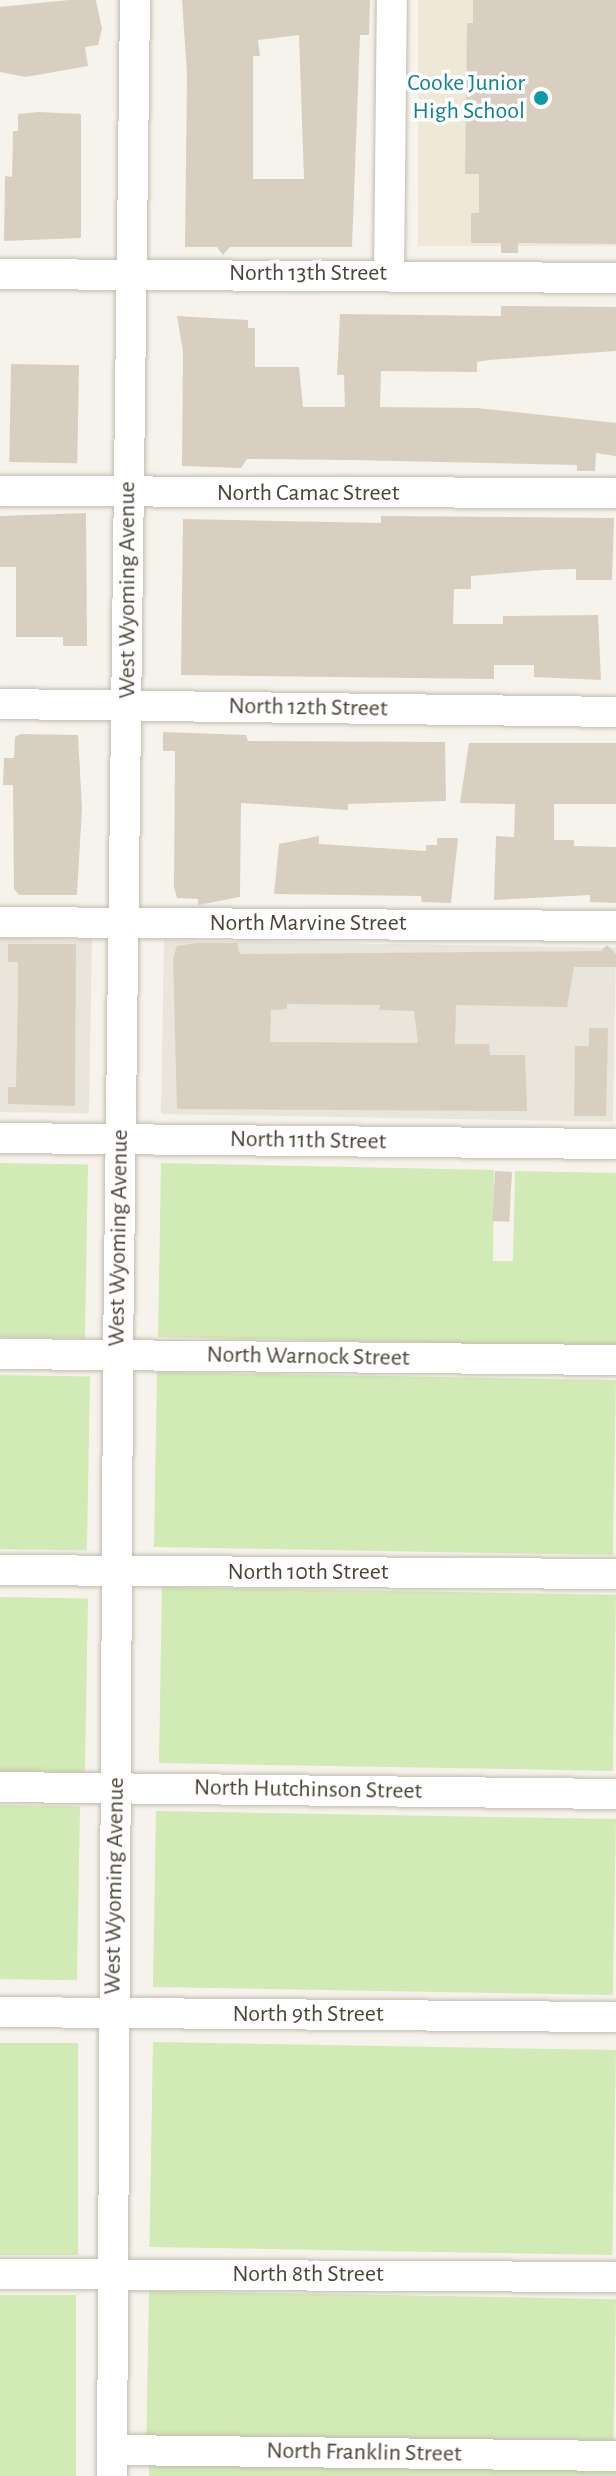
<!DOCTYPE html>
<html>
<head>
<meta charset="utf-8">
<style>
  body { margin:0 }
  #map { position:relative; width:616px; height:2476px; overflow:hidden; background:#f6f3ec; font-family:"Alegreya Sans",sans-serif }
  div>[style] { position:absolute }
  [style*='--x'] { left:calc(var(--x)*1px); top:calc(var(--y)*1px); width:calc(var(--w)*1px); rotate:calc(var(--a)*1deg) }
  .residential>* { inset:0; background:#eae5da; transform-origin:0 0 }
  .education>* { inset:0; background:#efe8d6; transform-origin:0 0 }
  .green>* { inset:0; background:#d2eab5; transform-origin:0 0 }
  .building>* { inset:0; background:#d8cfc1; transform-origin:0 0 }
  .roads { filter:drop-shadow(0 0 2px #c2bbae) drop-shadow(0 0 2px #c2bbae) }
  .minor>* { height:30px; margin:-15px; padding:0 15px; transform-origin:15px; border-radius:15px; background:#fff }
  .dots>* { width:22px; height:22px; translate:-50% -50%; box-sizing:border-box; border:4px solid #fff; border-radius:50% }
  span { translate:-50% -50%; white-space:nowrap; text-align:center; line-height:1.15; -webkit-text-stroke:7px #fff; paint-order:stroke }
  .culture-label { font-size:24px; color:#0d838f }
  .right { translate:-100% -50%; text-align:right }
  .street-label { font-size:24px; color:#4b4439 }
</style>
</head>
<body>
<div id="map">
  <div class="residential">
    <i style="left:0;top:938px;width:92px;height:174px;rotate:1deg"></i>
    <i style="left:164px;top:940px;width:452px;height:174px;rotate:1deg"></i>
  </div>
  <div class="education">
    <i style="left:418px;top:0;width:198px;height:246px"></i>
  </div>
  <div class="green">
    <i style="left:0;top:1163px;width:88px;height:174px;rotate:1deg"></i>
    <i style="clip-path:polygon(161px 1163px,494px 1170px,493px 1261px,513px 1261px,515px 1171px,616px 1173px,616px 1347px,158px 1337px)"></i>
    <i style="left:157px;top:1372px;width:459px;height:175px;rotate:1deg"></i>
    <i style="left:0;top:1375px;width:90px;height:174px;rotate:1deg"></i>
    <i style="left:162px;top:1587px;width:454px;height:176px;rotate:1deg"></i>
    <i style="left:0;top:1597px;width:88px;height:174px;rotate:1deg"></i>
    <i style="left:0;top:1805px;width:80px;height:174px;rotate:1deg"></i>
    <i style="left:156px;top:1811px;width:460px;height:176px;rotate:1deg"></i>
    <i style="left:153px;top:2042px;width:463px;height:205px;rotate:1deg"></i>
    <i style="left:0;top:2043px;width:78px;height:212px"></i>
    <i style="left:149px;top:2291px;width:467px;height:147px;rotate:1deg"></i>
    <i style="left:0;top:2295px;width:76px;height:181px"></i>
    <i style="clip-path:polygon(149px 2462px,616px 2471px,616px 2476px,149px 2476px)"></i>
  </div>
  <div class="building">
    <i style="clip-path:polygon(69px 0,96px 0,102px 29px,98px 45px,85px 47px,88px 66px,26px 77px,0 72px,0 7px)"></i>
    <i style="clip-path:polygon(evenodd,182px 0,370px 0,369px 35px,360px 35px,352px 247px,230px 247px,223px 255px,217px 247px,185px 247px,187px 74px,182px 0,299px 35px,304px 179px,253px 179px,253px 56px,260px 56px,258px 40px,299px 35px)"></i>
    <i style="clip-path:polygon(473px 0,616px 0,616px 244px,518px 243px,518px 253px,501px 253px,501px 243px,471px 243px,471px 213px,479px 213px,479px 174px,465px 174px,467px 23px,473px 23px)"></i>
    <i style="clip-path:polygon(39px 112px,81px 114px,81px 238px,4px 241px,5px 176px,12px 177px,13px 131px,18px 131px,18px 114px)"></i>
    <i style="clip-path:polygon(501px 306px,616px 307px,616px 351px,489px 360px,477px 362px,477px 372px,381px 371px,380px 407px,477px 408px,616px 423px,616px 456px,596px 453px,595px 471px,577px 471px,577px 465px,351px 460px,247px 459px,241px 468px,182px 466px,183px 352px,177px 316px,248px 320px,248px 328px,255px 328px,255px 367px,299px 367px,303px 407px,345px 407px,344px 375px,337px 375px,340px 314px,501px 316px)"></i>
    <i style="left:11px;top:364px;width:68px;height:98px;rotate:1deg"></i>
    <i style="clip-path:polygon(86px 513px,87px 646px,63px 646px,63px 637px,16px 637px,16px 567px,0 567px,0 516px)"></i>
    <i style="clip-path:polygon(381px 516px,614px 518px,612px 580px,576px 580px,576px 569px,543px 570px,471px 576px,471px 589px,454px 589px,453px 624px,503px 624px,503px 616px,598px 615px,601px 680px,534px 677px,534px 665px,494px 665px,494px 679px,181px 675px,183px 519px,381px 523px)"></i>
    <i style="clip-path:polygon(163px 732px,246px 735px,248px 741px,445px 742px,446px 801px,348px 804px,348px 810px,241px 803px,240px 897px,198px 905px,198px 899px,177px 898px,174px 887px,175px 751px,163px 751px)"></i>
    <i style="clip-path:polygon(20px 734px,78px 735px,82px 808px,77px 895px,19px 895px,14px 889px,13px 785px,3px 785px,4px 758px,14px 758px,15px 737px)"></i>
    <i style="clip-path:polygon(469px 743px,616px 743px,616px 804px,554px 804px,554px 840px,574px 840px,574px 846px,616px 847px,616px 903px,590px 902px,590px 895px,494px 900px,496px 836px,514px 837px,515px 804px,460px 803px)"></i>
    <i style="clip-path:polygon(319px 836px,319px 844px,426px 851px,426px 845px,437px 845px,437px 838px,458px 838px,451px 903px,422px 902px,421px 896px,274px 894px,279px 844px)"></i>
    <i style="clip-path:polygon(evenodd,197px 943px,237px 943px,240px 954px,601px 951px,607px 945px,616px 954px,616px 967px,574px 967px,567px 1007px,456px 1005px,455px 1044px,489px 1044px,490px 1055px,525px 1055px,527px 1111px,177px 1109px,173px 958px,177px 946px,197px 943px,287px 1004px,380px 1005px,379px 1010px,414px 1011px,418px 1043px,270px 1042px,271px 1010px,287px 1009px,287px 1004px)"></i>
    <i style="clip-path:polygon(8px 944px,76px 944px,75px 1106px,8px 1104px,8px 1087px,16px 1087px,18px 993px,18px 962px,8px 962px)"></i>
    <i style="clip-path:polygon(589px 1028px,608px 1028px,606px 1116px,574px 1116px,575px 1046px,589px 1046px)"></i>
    <i style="left:495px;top:1171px;width:17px;height:50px;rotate:3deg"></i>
  </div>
  <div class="roads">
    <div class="minor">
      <i style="--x:389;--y:273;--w:273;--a:-89.4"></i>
      <i style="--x:0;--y:274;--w:616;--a:0.37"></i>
      <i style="--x:0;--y:491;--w:616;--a:0.19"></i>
      <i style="--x:0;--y:704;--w:616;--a:0.74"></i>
      <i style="--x:0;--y:922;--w:616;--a:0.37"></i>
      <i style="--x:0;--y:1138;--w:616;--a:0.56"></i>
      <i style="--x:0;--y:1354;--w:616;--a:0.56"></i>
      <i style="--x:0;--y:1570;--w:616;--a:0.37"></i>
      <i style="--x:0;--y:1787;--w:616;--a:0.65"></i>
      <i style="--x:0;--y:2012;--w:616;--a:0.47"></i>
      <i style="--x:0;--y:2274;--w:616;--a:0.28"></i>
      <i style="--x:113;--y:2450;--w:503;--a:0.68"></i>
      <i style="--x:112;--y:2476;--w:1121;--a:-89.69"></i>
      <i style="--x:118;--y:1355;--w:1355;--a:-89.28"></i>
    </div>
  </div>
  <div class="dots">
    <i style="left:541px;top:98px;background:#0f9aa8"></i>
  </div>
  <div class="culture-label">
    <span class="right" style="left:525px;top:98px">Cooke Junior<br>High School</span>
  </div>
  <div class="street-label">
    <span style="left:308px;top:274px">North 13th Street</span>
    <span style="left:308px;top:494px">North Camac Street</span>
    <span style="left:128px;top:590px;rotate:-90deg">West Wyoming Avenue</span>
    <span style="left:308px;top:708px;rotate:1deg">North 12th Street</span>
    <span style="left:308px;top:924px">North Marvine Street</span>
    <span style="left:308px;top:1141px;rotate:1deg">North 11th Street</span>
    <span style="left:119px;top:1238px;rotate:-89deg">West Wyoming Avenue</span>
    <span style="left:308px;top:1357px;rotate:1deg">North Warnock Street</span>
    <span style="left:308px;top:1573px">North 10th Street</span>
    <span style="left:308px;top:1790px;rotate:1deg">North Hutchinson Street</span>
    <span style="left:115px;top:1886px;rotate:-89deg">West Wyoming Avenue</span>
    <span style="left:308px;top:2015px">North 9th Street</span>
    <span style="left:308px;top:2275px">North 8th Street</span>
    <span style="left:364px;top:2453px;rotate:1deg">North Franklin Street</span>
  </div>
</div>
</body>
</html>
